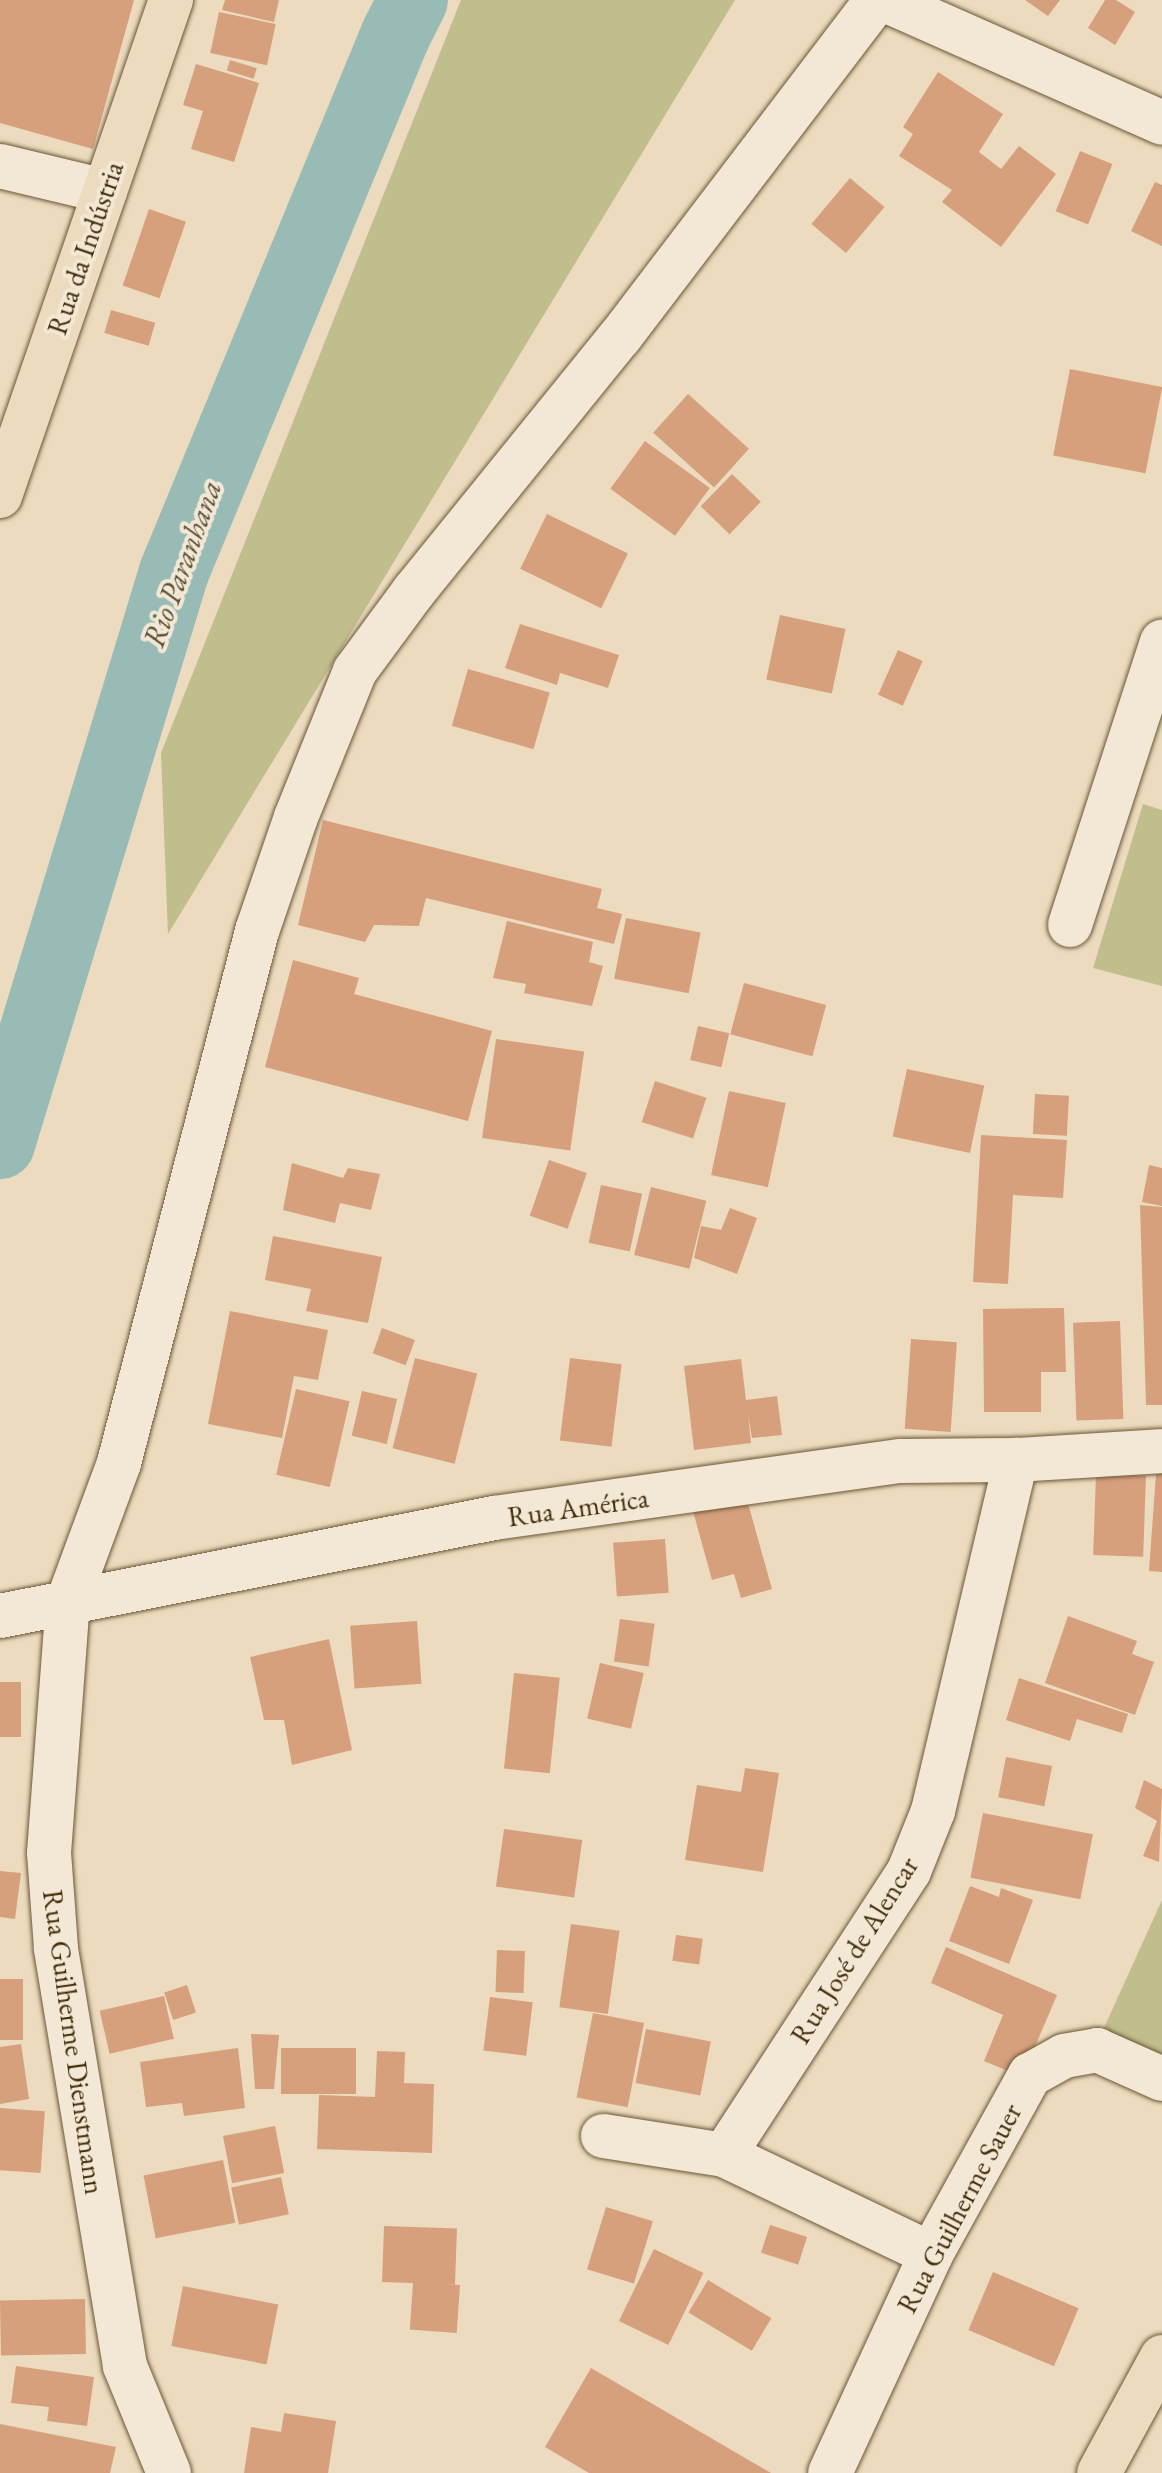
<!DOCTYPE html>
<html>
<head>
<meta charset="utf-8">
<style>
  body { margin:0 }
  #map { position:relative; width:1162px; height:2473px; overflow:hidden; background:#ecdbbe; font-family:"EB Garamond",serif }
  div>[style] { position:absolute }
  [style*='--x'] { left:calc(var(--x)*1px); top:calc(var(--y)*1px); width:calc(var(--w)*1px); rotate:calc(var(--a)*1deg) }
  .green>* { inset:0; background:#bfbe8c }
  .river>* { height:70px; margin:-35px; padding:0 35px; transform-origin:35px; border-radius:35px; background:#99bbb5 }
  .building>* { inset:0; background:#d6a07d; transform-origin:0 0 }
  .roads { filter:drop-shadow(0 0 2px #6c5736) drop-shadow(0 0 2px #6c5736) }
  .minor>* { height:44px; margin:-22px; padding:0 22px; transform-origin:22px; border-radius:22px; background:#f3e8d5 }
  .major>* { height:44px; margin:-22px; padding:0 22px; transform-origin:22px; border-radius:22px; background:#ecdbbe }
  span { translate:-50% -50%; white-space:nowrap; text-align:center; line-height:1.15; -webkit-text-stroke:8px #f3e8d5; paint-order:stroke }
  .street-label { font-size:28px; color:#422b09 }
  .water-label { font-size:30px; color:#584f34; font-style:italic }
</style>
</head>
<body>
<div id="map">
  <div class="green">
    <i style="clip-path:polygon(461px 0,735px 0,168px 934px,161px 753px)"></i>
    <i style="clip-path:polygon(1143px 804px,1162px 810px,1162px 986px,1093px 968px)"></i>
    <i style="clip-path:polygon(1162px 1900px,1162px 2063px,1103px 2030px)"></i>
  </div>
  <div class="river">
    <i style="--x:0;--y:1144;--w:598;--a:-73.08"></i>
    <i style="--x:174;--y:572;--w:580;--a:-67.59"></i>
    <i style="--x:395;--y:36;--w:40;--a:-63.4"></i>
  </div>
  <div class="building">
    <i style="clip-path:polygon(0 0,134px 0,93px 149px,0 123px)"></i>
    <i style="clip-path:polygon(225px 0,279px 0,274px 22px,222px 10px)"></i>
    <i style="clip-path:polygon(1025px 0,1060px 0,1048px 16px)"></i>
    <i style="clip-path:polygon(1105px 0,1116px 0,1135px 12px,1115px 45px,1088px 28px)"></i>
    <i style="left:219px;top:12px;width:58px;height:42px;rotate:12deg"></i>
    <i style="left:230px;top:60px;width:28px;height:11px;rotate:17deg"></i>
    <i style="clip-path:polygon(196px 64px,259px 83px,234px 162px,191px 149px,203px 111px,183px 105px)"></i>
    <i style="clip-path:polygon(938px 72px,1003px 114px,979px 152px,1001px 169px,1019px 146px,1056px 174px,1001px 247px,942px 202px,952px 190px,899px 156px,913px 134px,903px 127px)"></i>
    <i style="left:1080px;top:151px;width:35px;height:65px;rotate:22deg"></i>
    <i style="left:850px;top:178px;width:45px;height:60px;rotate:40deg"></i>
    <i style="clip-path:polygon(1155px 182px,1162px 185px,1162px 246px,1131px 231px)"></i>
    <i style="left:149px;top:209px;width:39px;height:81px;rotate:19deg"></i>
    <i style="left:111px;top:310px;width:46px;height:24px;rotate:16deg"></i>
    <i style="left:1070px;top:369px;width:94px;height:88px;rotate:11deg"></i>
    <i style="left:688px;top:394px;width:82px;height:52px;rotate:42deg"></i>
    <i style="left:645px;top:441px;width:80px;height:59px;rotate:36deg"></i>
    <i style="left:732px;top:474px;width:40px;height:45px;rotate:44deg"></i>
    <i style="left:547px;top:514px;width:90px;height:61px;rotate:26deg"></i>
    <i style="left:780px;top:615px;width:67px;height:66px;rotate:12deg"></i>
    <i style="clip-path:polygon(520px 624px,619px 655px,608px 688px,560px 673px,557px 685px,505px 668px)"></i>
    <i style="left:898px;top:650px;width:27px;height:49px;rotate:24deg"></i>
    <i style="left:468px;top:669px;width:85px;height:59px;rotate:16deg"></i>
    <i style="clip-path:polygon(323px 820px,602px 889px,597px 908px,622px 914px,614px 944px,426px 898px,419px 926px,374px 925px,365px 942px,298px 925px)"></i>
    <i style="left:626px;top:918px;width:76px;height:62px;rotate:11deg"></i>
    <i style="clip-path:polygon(507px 921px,593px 942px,589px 962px,603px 966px,592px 1006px,524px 993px,526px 984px,493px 978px)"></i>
    <i style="clip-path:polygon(293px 960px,359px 978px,354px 994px,492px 1031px,468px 1121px,265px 1067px)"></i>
    <i style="left:744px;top:983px;width:85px;height:53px;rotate:15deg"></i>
    <i style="left:698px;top:1026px;width:32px;height:35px;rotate:13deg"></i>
    <i style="left:496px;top:1039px;width:89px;height:100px;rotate:8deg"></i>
    <i style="left:907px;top:1069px;width:79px;height:69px;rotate:12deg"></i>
    <i style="left:655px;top:1081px;width:54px;height:43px;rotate:18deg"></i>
    <i style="left:729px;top:1091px;width:58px;height:86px;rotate:12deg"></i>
    <i style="left:1035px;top:1094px;width:34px;height:40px;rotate:3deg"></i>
    <i style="clip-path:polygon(981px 1135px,1067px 1140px,1063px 1198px,1013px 1195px,1008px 1284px,973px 1282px)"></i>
    <i style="left:549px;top:1160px;width:40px;height:59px;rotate:19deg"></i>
    <i style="clip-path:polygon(292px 1163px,343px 1178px,348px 1168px,380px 1174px,371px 1210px,340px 1203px,335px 1223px,283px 1210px)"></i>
    <i style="clip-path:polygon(1149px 1165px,1162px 1168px,1162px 1206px,1142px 1202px)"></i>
    <i style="left:601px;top:1185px;width:42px;height:59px;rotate:12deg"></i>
    <i style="left:651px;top:1187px;width:57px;height:70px;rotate:14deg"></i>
    <i style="clip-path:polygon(1140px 1205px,1162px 1207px,1162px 1405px,1146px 1405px)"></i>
    <i style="clip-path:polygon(730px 1208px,757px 1218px,737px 1274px,694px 1258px,701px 1226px,721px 1230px)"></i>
    <i style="clip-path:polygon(273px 1236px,382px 1257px,368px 1323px,306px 1311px,311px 1289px,265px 1280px)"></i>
    <i style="clip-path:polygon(1064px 1308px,1066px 1372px,1041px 1372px,1041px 1412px,984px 1412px,983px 1309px)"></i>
    <i style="clip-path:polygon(230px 1311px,328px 1330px,318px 1380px,294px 1376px,282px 1438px,208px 1424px)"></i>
    <i style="left:1120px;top:1321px;width:98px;height:47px;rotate:88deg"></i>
    <i style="left:382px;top:1328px;width:35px;height:27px;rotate:20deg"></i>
    <i style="left:911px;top:1339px;width:46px;height:90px;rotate:4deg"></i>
    <i style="left:415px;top:1358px;width:64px;height:93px;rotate:14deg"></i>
    <i style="left:570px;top:1358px;width:52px;height:83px;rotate:7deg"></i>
    <i style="clip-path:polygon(741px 1359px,746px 1400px,777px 1396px,782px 1435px,752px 1438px,748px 1415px,751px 1443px,694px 1450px,684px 1366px)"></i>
    <i style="left:296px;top:1389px;width:55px;height:88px;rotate:13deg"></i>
    <i style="left:362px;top:1391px;width:36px;height:46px;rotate:13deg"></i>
    <i style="left:1096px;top:1474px;width:50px;height:81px;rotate:2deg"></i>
    <i style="clip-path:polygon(1156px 1474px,1162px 1474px,1162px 1572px,1149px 1571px)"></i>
    <i style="clip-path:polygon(746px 1496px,772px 1589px,741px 1598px,734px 1574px,712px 1580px,693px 1511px)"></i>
    <i style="left:665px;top:1539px;width:54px;height:52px;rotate:86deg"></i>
    <i style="clip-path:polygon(1068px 1616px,1137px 1641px,1132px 1654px,1154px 1662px,1135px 1715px,1045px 1683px)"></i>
    <i style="left:620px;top:1619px;width:35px;height:43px;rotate:8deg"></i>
    <i style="left:417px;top:1621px;width:63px;height:67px;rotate:86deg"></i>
    <i style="clip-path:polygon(329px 1639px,352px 1750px,292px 1765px,284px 1720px,264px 1720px,250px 1657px)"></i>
    <i style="left:600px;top:1663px;width:45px;height:57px;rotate:13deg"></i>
    <i style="left:514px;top:1673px;width:46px;height:96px;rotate:6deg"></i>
    <i style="clip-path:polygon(1019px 1678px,1128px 1714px,1122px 1733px,1077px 1719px,1070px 1741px,1006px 1720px)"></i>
    <i style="left:21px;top:1682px;width:55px;height:21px;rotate:90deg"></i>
    <i style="left:1006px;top:1757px;width:47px;height:41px;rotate:11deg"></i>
    <i style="clip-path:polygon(745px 1768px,779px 1773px,763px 1872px,685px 1860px,697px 1785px,741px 1792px)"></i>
    <i style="clip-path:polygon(1144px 1780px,1162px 1789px,1159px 1862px,1143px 1856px,1157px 1821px,1135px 1808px)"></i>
    <i style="left:983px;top:1813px;width:112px;height:66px;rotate:11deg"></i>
    <i style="left:504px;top:1829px;width:79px;height:58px;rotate:8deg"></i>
    <i style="clip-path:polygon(0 1871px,21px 1873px,15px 1919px,0 1917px)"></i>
    <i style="clip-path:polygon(970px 1886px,999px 1897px,1001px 1888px,1033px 1900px,1009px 1964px,949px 1941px)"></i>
    <i style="left:571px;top:1924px;width:49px;height:84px;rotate:8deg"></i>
    <i style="left:676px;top:1935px;width:27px;height:26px;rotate:8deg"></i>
    <i style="clip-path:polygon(946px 1947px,1057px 1995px,1022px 2077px,984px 2061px,1003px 2015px,931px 1983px)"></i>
    <i style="left:497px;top:1950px;width:28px;height:42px;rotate:2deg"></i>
    <i style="left:0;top:1979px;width:23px;height:61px"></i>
    <i style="left:187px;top:1985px;width:29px;height:24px;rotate:72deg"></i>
    <i style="left:164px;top:1996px;width:44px;height:66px;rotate:77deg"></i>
    <i style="left:490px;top:1997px;width:43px;height:54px;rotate:7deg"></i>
    <i style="left:593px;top:2013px;width:52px;height:86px;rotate:11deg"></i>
    <i style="left:646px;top:2029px;width:66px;height:55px;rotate:11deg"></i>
    <i style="clip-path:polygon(251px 2034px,279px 2035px,274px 2089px,255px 2089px)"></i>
    <i style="clip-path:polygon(21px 2044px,29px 2099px,0 2104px,0 2047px)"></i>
    <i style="clip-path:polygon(238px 2048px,245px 2108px,184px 2116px,182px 2103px,146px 2107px,140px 2062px)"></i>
    <i style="left:281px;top:2048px;width:75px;height:46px"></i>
    <i style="clip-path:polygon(377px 2051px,405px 2052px,404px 2083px,434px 2084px,432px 2153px,317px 2149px,319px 2095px,375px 2097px)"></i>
    <i style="left:0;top:2108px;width:45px;height:62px;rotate:4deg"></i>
    <i style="left:275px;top:2126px;width:48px;height:53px;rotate:79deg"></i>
    <i style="left:223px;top:2160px;width:64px;height:81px;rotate:79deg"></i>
    <i style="left:281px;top:2177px;width:38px;height:51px;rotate:78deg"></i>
    <i style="left:606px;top:2207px;width:49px;height:65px;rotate:17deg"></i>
    <i style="left:770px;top:2225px;width:39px;height:29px;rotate:18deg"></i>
    <i style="left:384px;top:2226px;width:73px;height:56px;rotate:2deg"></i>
    <i style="left:654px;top:2249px;width:55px;height:80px;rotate:26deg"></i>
    <i style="left:993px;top:2272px;width:93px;height:63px;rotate:23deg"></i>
    <i style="left:708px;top:2280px;width:74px;height:38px;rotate:31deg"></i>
    <i style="left:460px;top:2285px;width:48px;height:47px;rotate:94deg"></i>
    <i style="left:183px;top:2286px;width:97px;height:61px;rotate:11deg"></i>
    <i style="left:85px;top:2299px;width:55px;height:85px;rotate:89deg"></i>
    <i style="clip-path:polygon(16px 2366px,94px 2377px,87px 2426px,47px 2421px,49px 2407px,11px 2403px)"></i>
    <i style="clip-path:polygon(591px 2368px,771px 2473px,589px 2473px,545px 2447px)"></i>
    <i style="clip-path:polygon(284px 2413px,336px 2421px,328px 2473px,244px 2473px,251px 2427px,281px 2432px)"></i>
    <i style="clip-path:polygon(0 2424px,116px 2447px,110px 2473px,0 2473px)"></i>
  </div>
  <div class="roads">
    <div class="minor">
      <i style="--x:885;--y:0;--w:303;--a:23.9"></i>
      <i style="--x:0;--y:166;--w:108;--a:13.4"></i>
      <i style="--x:1070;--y:925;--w:298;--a:-72"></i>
      <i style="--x:0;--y:1616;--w:504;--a:-11.22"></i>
      <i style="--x:494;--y:1518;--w:411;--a:-8"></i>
      <i style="--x:901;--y:1461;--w:115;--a:-0.5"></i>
      <i style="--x:1016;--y:1460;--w:146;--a:-3.5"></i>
      <i style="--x:603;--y:2136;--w:122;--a:8.9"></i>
      <i style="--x:931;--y:2254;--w:229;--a:-154.4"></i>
      <i style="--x:724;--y:2155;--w:339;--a:-56.9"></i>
      <i style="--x:909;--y:1871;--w:65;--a:-68.2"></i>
      <i style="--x:933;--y:1811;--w:361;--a:-76.7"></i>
      <i style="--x:169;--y:2473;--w:116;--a:-112.4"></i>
      <i style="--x:125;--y:2366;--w:424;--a:-99.4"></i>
      <i style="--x:56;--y:1948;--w:95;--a:-94.2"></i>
      <i style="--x:49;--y:1853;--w:253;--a:-85.7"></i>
      <i style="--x:68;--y:1601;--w:147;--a:-69.7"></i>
      <i style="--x:119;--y:1463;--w:550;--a:-75.46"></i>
      <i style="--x:257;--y:931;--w:120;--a:-71.1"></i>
      <i style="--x:296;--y:817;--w:157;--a:-68"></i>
      <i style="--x:355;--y:671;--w:99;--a:-53.6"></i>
      <i style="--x:414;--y:591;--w:327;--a:-51"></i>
      <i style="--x:620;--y:337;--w:424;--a:-52.7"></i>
      <i style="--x:830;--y:2473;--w:241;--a:-65.2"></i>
      <i style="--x:931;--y:2254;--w:205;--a:-61.1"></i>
      <i style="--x:1030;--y:2075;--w:39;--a:-29"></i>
      <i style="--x:1064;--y:2056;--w:34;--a:-10"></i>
      <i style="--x:1097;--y:2050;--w:71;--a:24"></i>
    </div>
    <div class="major">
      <i style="--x:0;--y:496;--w:525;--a:-70.98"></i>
      <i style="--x:1099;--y:2473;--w:132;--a:-61.5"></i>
    </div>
  </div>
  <div class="street-label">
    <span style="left:85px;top:248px;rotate:-71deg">Rua da Indústria</span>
    <span style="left:578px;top:1507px;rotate:-8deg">Rua América</span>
    <span style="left:854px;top:1950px;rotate:-58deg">Rua José de Alencar</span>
    <span style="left:74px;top:2042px;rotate:82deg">Rua Guilherme Dienstmann</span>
    <span style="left:959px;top:2208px;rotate:-62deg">Rua Guilherme Sauer</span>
  </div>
  <div class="water-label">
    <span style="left:183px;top:564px;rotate:-70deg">Rio Paranhana</span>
  </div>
</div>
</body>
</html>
